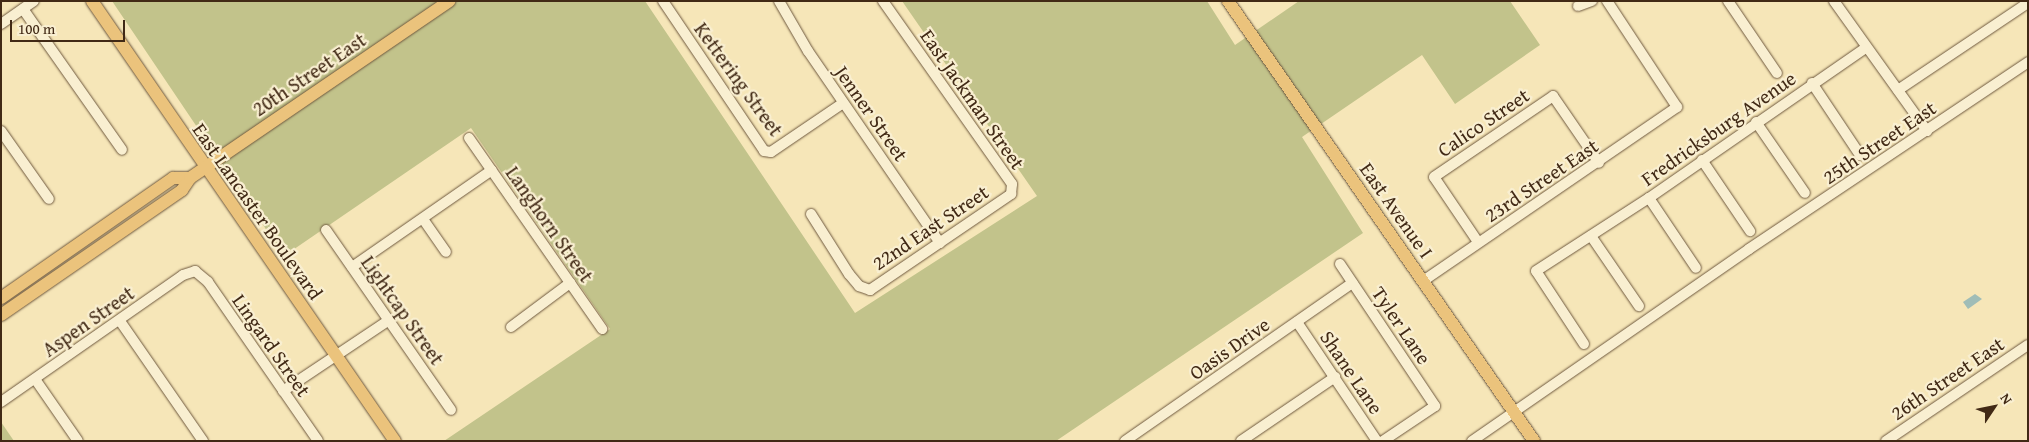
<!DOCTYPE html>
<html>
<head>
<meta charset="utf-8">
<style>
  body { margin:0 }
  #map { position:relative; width:2029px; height:442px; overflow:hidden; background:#f6e6b8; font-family:"Gentium Book Plus",serif }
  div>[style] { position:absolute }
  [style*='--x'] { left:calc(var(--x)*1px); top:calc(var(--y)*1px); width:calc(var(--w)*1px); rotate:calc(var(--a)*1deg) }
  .green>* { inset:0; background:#c2c38b }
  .water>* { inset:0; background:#a0bdb7 }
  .roads { filter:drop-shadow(0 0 1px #6e583e) drop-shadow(0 0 1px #6e583e) }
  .minor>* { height:10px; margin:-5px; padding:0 5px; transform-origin:5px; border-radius:5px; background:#f9efd1 }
  .major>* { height:12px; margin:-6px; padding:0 6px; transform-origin:6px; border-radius:6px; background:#ebc37c }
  span { translate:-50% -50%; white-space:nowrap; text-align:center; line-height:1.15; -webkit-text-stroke:4.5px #f9efd1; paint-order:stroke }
  .street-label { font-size:20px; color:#412915 }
  .frame { position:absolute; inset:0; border:2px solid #412915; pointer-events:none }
  .north { position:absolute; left:1969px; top:382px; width:50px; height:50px; -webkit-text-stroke:4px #f9efd1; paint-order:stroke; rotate:56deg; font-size:14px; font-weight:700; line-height:20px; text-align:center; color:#412915 }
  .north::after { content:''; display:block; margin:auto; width:18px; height:22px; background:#412915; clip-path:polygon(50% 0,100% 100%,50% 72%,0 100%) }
  .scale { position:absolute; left:10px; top:20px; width:115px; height:22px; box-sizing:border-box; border:2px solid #412915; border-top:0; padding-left:6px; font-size:15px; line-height:18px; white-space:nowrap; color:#412915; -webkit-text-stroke:4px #f9efd1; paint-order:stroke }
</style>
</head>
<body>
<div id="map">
  <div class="green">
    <i style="clip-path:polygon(112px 1px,645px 1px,855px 313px,1037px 196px,902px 1px,1207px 1px,1235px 45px,1299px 1px,1510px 1px,1540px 45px,1455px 104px,1422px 55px,1302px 137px,1363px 233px,1056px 441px,444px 441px,610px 329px,471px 128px,284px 256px)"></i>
    <i style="clip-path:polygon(1px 422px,14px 441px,1px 441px)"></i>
  </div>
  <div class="water">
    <i style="clip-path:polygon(1975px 294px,1982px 299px,1968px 309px,1963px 302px)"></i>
  </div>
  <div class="roads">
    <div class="minor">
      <i style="--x:663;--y:1;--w:181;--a:56"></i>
      <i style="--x:764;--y:151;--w:7;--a:8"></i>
      <i style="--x:771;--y:152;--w:87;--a:-34.2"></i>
      <i style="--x:779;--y:1;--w:58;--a:59.9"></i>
      <i style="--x:808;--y:51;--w:233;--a:55.5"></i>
      <i style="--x:1728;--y:1;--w:87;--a:55.8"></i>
      <i style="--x:1834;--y:1;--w:160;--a:54.4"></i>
      <i style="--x:1578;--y:6;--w:15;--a:-20"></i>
      <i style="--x:23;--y:9;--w:172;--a:54.9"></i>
      <i style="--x:1;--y:24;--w:40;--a:-34.9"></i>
      <i style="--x:1812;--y:83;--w:87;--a:56.3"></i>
      <i style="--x:1898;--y:90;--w:156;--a:-33.8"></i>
      <i style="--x:1756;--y:122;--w:86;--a:55.4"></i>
      <i style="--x:1;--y:131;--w:83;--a:54.8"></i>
      <i style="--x:469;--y:138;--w:233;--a:55.1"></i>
      <i style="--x:1702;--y:160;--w:86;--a:55.9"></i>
      <i style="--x:1649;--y:198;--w:84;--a:56.1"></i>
      <i style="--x:811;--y:214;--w:71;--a:57.7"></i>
      <i style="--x:849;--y:274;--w:16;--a:50"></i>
      <i style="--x:859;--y:286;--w:12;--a:20"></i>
      <i style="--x:870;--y:290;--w:171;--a:-34.2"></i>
      <i style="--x:1011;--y:194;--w:10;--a:-84"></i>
      <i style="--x:1012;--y:184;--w:224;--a:-125.2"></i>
      <i style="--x:423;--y:219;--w:40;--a:55.1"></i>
      <i style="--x:326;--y:230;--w:219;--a:55.2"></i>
      <i style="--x:1591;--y:236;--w:85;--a:55.6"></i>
      <i style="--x:1478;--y:242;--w:78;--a:-124.1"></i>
      <i style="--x:1434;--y:177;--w:144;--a:-34.2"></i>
      <i style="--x:1553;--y:96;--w:81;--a:55.5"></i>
      <i style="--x:1340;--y:264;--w:171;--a:56.2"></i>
      <i style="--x:1435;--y:406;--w:63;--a:146.1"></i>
      <i style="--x:352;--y:267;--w:170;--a:-34.7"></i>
      <i style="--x:1423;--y:281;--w:308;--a:-34.4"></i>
      <i style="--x:1677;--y:107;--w:127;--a:-123.4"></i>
      <i style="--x:120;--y:321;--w:146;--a:55.3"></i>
      <i style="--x:1297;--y:322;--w:143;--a:56.1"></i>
      <i style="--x:511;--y:327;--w:74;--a:-36.7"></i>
      <i style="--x:1584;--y:344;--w:87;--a:-123.3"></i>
      <i style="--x:1536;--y:271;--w:135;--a:-32.9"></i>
      <i style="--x:1649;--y:198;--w:264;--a:-34.7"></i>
      <i style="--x:35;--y:379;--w:75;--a:55.3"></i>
      <i style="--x:283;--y:391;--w:128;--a:-33.8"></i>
      <i style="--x:1;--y:402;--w:222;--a:-34.9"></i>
      <i style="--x:183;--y:275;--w:13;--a:-18"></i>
      <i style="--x:195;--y:271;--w:17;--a:40"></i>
      <i style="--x:208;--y:282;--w:193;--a:55.3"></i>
      <i style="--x:1125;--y:441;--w:277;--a:-34.8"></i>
      <i style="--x:1241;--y:441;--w:114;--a:-34.2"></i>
      <i style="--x:1472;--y:441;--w:337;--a:-34.7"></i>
      <i style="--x:1749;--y:249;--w:336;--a:-33.8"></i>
      <i style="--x:1886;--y:441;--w:171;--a:-34.1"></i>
    </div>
    <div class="major">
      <i style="--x:92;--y:1;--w:534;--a:55.45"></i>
      <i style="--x:1228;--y:1;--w:536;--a:55.18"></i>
      <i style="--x:1;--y:298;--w:210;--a:-34.9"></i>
      <i style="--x:173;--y:178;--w:17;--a:0"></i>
      <i style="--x:1;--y:315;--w:220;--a:-34.6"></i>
      <i style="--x:182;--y:190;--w:14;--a:-56"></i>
      <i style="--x:190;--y:178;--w:314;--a:-34.3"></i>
    </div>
  </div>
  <div class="street-label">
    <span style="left:309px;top:74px;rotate:-34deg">20th Street East</span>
    <span style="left:739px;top:79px;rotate:54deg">Kettering Street</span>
    <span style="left:973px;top:99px;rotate:55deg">East Jackman Street</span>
    <span style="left:872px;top:113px;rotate:55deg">Jenner Street</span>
    <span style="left:1483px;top:122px;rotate:-34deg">Calico Street</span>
    <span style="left:1718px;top:128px;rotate:-35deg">Fredricksburg Avenue</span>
    <span style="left:1879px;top:142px;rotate:-34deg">25th Street East</span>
    <span style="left:1541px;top:180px;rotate:-34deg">23rd Street East</span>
    <span style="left:1397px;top:210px;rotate:55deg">East Avenue I</span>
    <span style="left:258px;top:211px;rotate:55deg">East Lancaster Boulevard</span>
    <span style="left:550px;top:224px;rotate:55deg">Langhorn Street</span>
    <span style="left:930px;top:227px;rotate:-34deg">22nd East Street</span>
    <span style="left:403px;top:310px;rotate:55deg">Lightcap Street</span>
    <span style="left:88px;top:321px;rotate:-35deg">Aspen Street</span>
    <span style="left:1402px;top:325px;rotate:56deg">Tyler Lane</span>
    <span style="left:272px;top:345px;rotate:55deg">Lingard Street</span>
    <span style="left:1229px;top:348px;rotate:-35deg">Oasis Drive</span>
    <span style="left:1352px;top:372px;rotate:56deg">Shane Lane</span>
    <span style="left:1947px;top:378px;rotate:-34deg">26th Street East</span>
  </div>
  <div class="frame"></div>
  <div class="north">N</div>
  <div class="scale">100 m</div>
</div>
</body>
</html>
